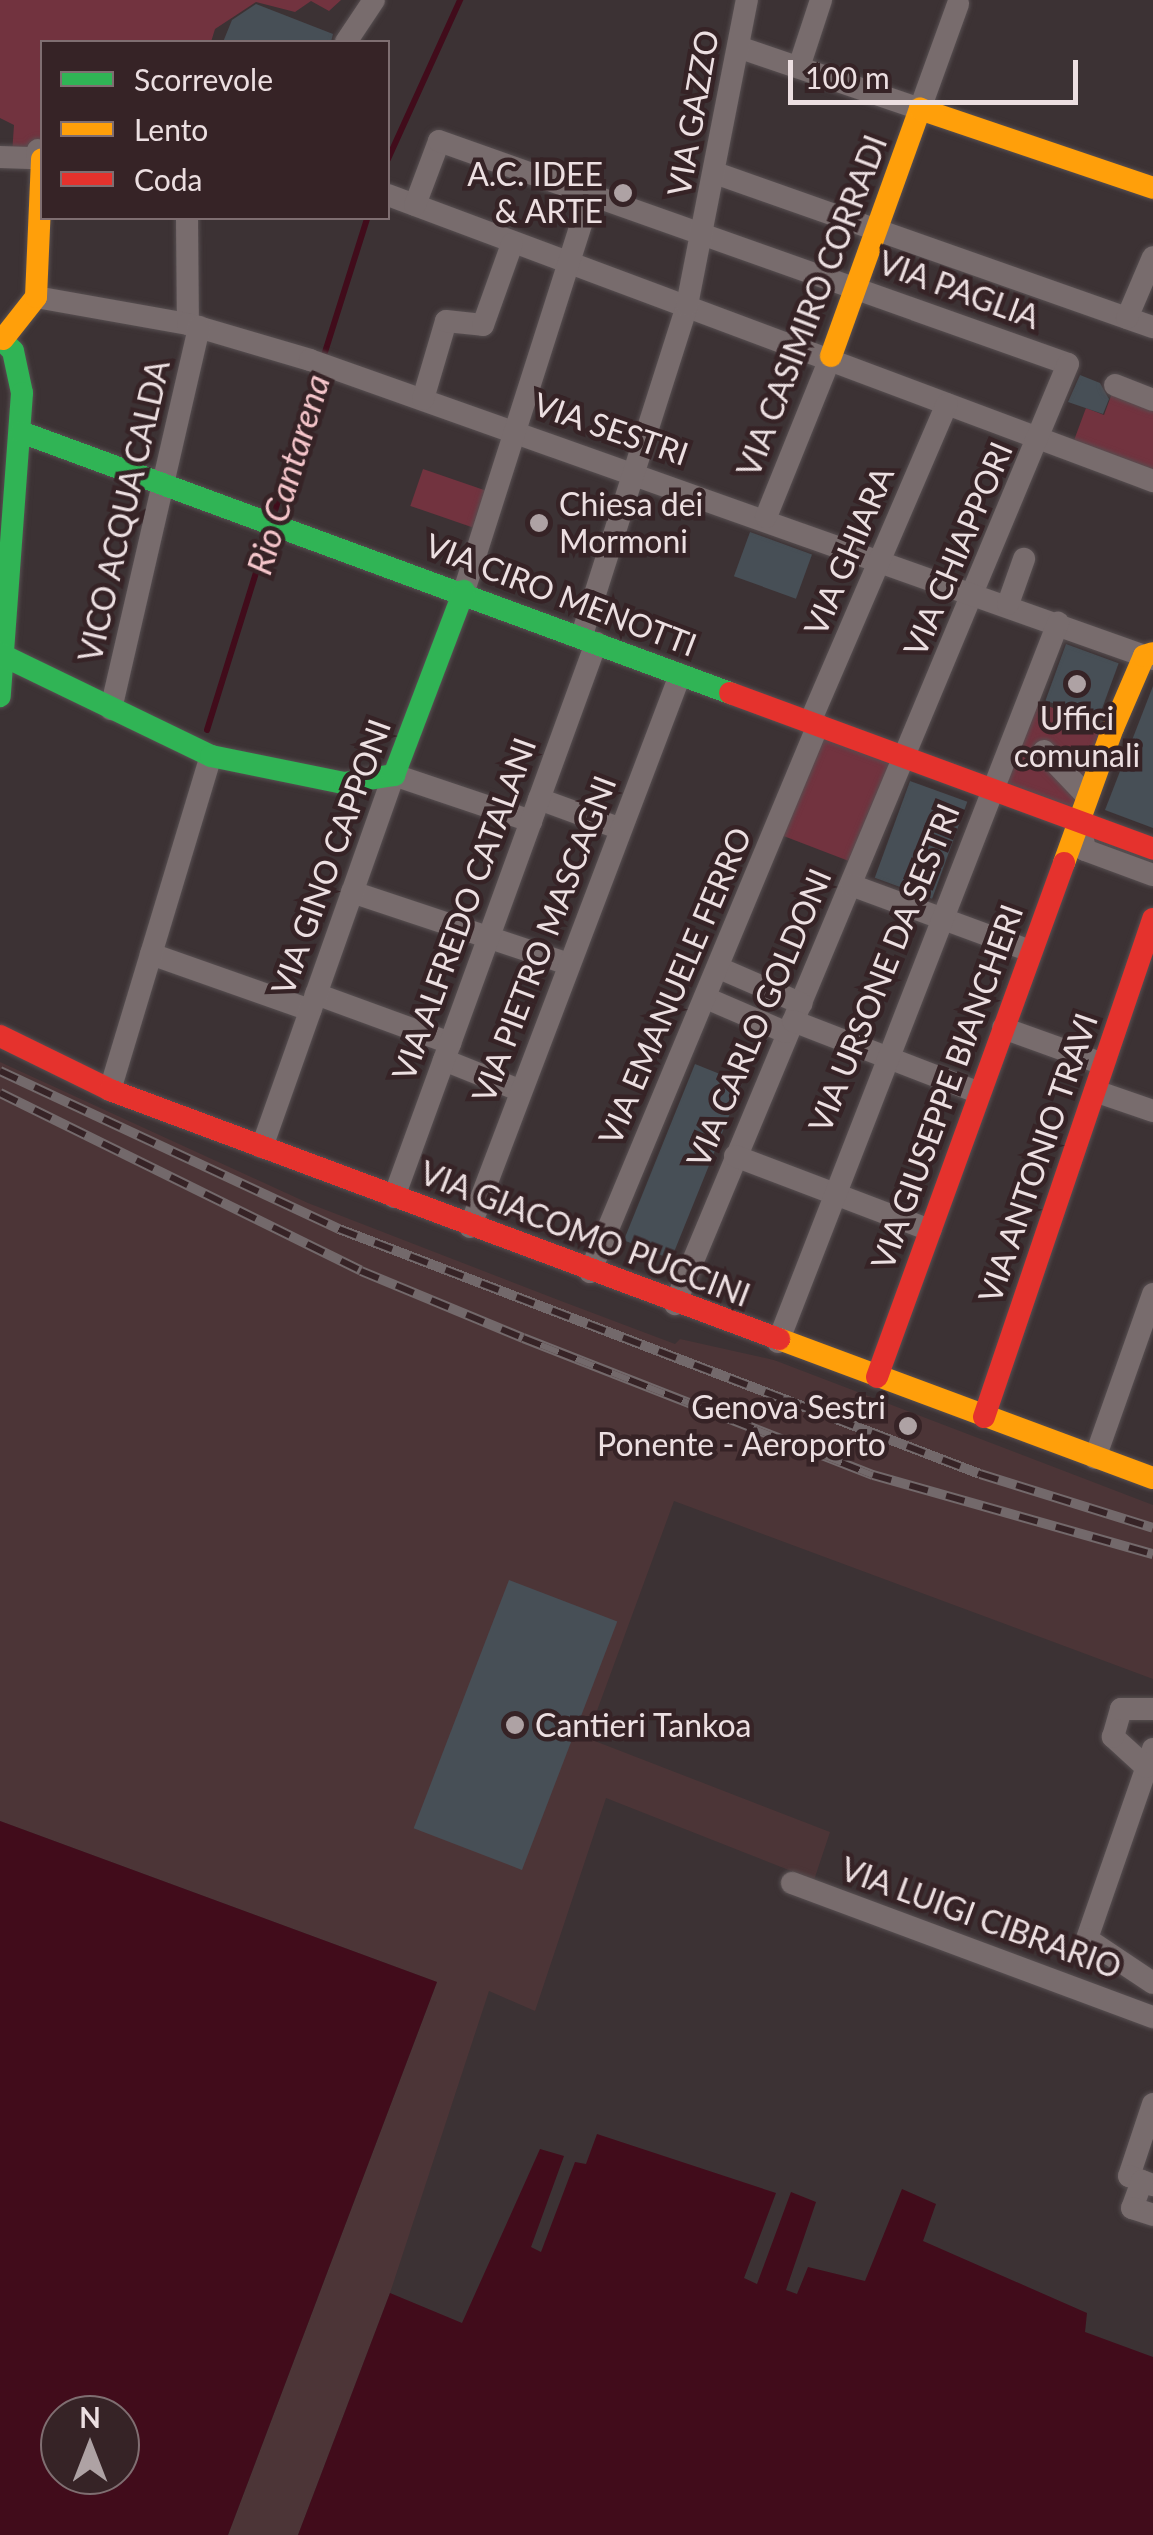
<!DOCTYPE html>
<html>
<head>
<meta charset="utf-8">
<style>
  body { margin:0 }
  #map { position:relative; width:1153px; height:2535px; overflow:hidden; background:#3c3234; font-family:Lato,sans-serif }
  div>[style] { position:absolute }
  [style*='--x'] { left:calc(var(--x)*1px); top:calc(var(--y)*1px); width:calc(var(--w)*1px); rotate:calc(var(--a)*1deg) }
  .built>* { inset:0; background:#4c3537 }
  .green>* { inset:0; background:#72333f; transform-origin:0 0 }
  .water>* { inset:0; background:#410c1b }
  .stream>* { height:6px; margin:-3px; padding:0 3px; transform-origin:3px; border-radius:3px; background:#410c1b }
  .building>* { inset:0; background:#474f56; transform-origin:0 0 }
  .roads { filter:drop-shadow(0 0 2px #574f51) drop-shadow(0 0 2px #574f51) }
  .street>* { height:22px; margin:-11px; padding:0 11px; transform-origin:11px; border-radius:11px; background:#786c6d }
  .fast>* { height:22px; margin:-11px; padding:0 11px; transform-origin:11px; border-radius:11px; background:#30b455 }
  .slow>* { height:22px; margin:-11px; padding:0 11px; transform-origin:11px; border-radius:11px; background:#ff9f0a }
  .jam>* { height:22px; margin:-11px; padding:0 11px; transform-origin:11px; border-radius:11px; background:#e5322d }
  .rail>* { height:10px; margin-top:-5px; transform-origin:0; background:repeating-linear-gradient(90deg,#362326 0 19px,#73696b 0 38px); box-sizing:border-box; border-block:2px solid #73696b }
  .dots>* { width:28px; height:28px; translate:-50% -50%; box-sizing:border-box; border:5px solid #362326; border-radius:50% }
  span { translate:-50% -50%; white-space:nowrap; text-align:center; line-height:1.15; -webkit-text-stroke:9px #362326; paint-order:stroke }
  .street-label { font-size:32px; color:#ecdfe1 }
  .poi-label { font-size:32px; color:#ecdfe1 }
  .right { translate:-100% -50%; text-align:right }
  .left { translate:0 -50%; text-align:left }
  .water-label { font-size:35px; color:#f5c5ca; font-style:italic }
  .legend { position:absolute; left:40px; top:40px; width:350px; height:180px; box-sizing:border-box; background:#362326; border:2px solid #7f6e71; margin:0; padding:12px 18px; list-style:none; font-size:30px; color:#ecdfe1 }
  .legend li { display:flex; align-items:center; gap:20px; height:50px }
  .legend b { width:50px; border:2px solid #7f6e71 }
  .north { position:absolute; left:40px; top:2395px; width:100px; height:100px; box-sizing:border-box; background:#362326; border:2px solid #7f6e71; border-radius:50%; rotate:0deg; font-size:28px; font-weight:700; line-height:40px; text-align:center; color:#ecdfe1 }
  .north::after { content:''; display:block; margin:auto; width:35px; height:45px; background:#aea2a4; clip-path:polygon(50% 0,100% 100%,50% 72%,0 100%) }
  .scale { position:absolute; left:788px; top:60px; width:290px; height:45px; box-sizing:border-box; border:5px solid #ecdfe1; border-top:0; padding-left:12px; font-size:30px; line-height:35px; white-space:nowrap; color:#ecdfe1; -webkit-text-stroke:8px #362326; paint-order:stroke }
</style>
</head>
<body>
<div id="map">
  <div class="built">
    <i style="clip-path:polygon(0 1062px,308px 1203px,561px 1301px,675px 1344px,680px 1339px,774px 1360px,1153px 1505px,1153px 1679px,674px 1501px,587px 1738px,830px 1832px,814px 1880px,606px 1798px,535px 2011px,489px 1991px,390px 2293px,298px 2535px,228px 2535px,437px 1982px,0 1821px)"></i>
  </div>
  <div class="green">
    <i style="clip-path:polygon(0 0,341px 0,329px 11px,311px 1px,295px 12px,256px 2px,215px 29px,211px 42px,42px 42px,42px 151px,12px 154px,14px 125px,0 118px)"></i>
    <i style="clip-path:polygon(1115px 385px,1153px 400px,1153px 481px,1070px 451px,1086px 408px,1104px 415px)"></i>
    <i style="left:423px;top:469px;width:70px;height:39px;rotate:19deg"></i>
    <i style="left:1033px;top:701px;width:80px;height:90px;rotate:19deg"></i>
    <i style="left:822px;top:734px;width:74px;height:109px;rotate:21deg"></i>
  </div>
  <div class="water">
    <i style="clip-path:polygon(evenodd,0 1821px,437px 1982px,228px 2535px,0 2535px,0 1821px,60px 2415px,120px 2415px,120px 2475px,60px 2475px,60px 2415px)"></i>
    <i style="clip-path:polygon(597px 2134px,776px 2193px,744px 2278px,757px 2284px,791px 2192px,816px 2202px,786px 2290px,797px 2294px,808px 2267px,865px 2281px,902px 2189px,936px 2204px,923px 2241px,1087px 2313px,1085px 2332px,1153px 2357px,1153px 2535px,298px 2535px,390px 2293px,462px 2323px,540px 2149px,564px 2156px,531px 2247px,541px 2252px,575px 2162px,586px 2164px)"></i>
  </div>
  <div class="stream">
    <i style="--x:388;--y:159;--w:175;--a:-65.6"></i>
    <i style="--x:273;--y:517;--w:313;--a:-72.5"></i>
    <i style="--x:207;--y:730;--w:205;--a:-72.7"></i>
  </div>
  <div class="building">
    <i style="clip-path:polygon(256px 4px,333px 34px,331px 42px,223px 42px,232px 20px)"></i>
    <i style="clip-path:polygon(1080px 375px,1100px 383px,1109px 399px,1103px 414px,1068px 402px)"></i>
    <i style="left:750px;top:532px;width:66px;height:47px;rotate:20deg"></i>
    <i style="left:1066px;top:644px;width:56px;height:60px;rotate:20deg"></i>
    <i style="clip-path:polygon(1153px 686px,1153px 828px,1105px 810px)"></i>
    <i style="left:910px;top:781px;width:61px;height:103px;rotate:20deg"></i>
    <i style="left:695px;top:1064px;width:51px;height:190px;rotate:22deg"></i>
    <i style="left:509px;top:1580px;width:116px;height:266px;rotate:21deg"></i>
  </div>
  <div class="roads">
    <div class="street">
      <i style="--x:346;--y:42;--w:50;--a:-56.3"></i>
      <i style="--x:738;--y:47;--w:192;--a:18.8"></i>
      <i style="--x:920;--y:109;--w:112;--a:-70.1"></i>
      <i style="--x:799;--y:67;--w:71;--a:-71.8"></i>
      <i style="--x:0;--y:157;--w:37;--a:2"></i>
      <i style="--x:37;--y:158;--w:8;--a:-83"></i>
      <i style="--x:718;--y:174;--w:461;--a:19.4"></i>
      <i style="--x:388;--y:195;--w:817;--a:20.5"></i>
      <i style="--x:415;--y:205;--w:68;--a:-69.4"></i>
      <i style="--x:439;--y:141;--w:667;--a:19.52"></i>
      <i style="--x:1068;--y:364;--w:1019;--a:112.69"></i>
      <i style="--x:187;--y:218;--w:106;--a:89.5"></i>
      <i style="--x:36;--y:297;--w:154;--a:10.1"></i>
      <i style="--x:188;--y:324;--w:127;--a:16.4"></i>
      <i style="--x:310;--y:360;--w:894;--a:19.53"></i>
      <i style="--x:1127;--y:318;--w:66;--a:-66.9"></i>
      <i style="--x:1115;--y:385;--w:41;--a:21.5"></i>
      <i style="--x:423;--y:399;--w:81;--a:-73.6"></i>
      <i style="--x:446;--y:321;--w:37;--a:6"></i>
      <i style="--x:483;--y:325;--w:86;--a:-70.3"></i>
      <i style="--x:766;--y:517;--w:174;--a:-68"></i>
      <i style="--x:464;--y:591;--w:418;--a:-72.3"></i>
      <i style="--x:1008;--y:604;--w:48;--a:-70.4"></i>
      <i style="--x:581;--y:638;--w:349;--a:-72.3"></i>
      <i style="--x:687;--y:305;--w:311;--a:-78.9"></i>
      <i style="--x:111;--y:709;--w:392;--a:-77"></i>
      <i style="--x:810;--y:722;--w:346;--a:-66.7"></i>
      <i style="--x:1044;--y:751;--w:62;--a:46.3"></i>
      <i style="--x:539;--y:799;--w:87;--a:20.1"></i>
      <i style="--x:1079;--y:823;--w:28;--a:77"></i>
      <i style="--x:1085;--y:850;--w:72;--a:20.2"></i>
      <i style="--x:851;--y:885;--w:191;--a:20.2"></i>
      <i style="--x:352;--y:892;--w:229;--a:18.4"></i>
      <i style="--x:151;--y:954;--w:169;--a:19.4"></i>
      <i style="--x:719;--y:968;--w:90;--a:23.4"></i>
      <i style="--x:316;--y:994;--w:143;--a:20.1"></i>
      <i style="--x:706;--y:998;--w:86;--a:23.3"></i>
      <i style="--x:793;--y:1021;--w:200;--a:21.1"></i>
      <i style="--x:1003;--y:1028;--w:106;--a:19.8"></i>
      <i style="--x:444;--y:1060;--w:83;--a:21.9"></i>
      <i style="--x:110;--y:1090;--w:349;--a:-73.2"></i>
      <i style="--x:1095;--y:1091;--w:61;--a:19"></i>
      <i style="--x:262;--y:1147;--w:395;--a:-70.5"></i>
      <i style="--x:394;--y:775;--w:145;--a:18.6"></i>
      <i style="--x:735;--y:1156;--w:209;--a:20.8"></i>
      <i style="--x:394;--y:1197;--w:590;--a:-69.97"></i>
      <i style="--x:470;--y:1227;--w:591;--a:-69.17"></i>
      <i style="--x:590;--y:1272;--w:593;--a:-67.37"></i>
      <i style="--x:778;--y:1342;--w:772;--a:-68.72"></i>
      <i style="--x:1095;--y:1458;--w:174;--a:-70.5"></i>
      <i style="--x:1153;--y:1749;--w:201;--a:109.2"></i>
      <i style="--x:1087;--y:1939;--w:79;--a:33.7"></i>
      <i style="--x:1146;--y:1767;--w:45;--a:-137.7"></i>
      <i style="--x:1113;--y:1737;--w:29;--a:-74"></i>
      <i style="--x:1121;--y:1709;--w:32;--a:0"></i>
      <i style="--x:792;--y:1883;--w:385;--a:20.4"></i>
      <i style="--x:1153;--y:2104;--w:76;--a:108.4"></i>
      <i style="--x:1129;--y:2176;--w:26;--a:21"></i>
      <i style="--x:1142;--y:2181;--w:29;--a:110"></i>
      <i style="--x:1132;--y:2208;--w:22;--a:18"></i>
    </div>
    <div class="fast">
      <i style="--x:0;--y:338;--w:18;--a:45"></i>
      <i style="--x:13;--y:351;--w:43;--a:77.9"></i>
      <i style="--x:22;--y:393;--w:304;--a:94.2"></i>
      <i style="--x:21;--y:432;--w:756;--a:20.21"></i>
      <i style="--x:0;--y:654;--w:234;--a:25.8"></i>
      <i style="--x:211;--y:756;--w:136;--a:11.5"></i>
      <i style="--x:344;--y:783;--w:51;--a:-9.1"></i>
      <i style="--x:394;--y:775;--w:197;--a:-69.2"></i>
    </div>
    <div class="slow">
      <i style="--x:3;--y:339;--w:53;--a:-51.8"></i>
      <i style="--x:36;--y:297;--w:138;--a:-87.5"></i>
      <i style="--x:831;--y:356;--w:263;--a:-70.2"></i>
      <i style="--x:920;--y:109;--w:246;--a:18.7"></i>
      <i style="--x:1064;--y:863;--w:144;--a:-70.1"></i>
      <i style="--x:1113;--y:728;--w:78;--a:-66.7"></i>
      <i style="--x:1144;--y:656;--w:9;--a:-18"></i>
      <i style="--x:779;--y:1339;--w:399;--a:20.4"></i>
    </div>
    <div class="jam">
      <i style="--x:730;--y:693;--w:451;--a:20.2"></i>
      <i style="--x:0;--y:1036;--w:123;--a:26.1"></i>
      <i style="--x:110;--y:1090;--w:714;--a:20.42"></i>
      <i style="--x:877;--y:1377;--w:547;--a:-70.01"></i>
      <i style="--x:984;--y:1417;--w:526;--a:-71.25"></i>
    </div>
  </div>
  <div class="rail">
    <i style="--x:0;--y:1071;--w:374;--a:25"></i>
    <i style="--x:339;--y:1229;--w:686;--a:20.92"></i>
    <i style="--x:980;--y:1474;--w:181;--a:17.3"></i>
    <i style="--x:0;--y:1093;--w:402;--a:26.2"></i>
    <i style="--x:361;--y:1271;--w:175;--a:22.5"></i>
    <i style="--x:523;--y:1338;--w:376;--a:21.4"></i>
    <i style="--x:873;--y:1475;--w:291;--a:15.8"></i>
  </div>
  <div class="dots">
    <i style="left:623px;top:193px;background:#aea2a4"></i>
    <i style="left:539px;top:523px;background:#aea2a4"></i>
    <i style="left:1077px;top:684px;background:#aea2a4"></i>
    <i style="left:908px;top:1426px;background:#aea2a4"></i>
    <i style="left:515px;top:1725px;background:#aea2a4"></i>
  </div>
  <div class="street-label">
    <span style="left:693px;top:113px;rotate:-80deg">VIA GAZZO</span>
    <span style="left:959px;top:290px;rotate:20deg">VIA PAGLIA</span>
    <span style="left:812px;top:306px;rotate:-69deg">VIA CASIMIRO CORRADI</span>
    <span style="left:611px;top:429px;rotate:19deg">VIA SESTRI</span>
    <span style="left:124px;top:511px;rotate:-77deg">VICO ACQUA CALDA</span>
    <span style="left:958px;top:549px;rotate:-67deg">VIA CHIAPPORI</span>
    <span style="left:849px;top:551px;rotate:-67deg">VIA GHIARA</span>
    <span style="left:561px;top:595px;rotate:21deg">VIA CIRO MENOTTI</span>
    <span style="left:331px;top:857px;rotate:-70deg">VIA GINO CAPPONI</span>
    <span style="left:464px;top:909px;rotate:-70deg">VIA ALFREDO CATALANI</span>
    <span style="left:544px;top:939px;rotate:-69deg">VIA PIETRO MASCAGNI</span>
    <span style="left:884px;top:968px;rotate:-68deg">VIA URSONE DA SESTRI</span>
    <span style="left:675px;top:986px;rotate:-67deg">VIA EMANUELE FERRO</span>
    <span style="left:759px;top:1018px;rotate:-67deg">VIA CARLO GOLDONI</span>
    <span style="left:947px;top:1087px;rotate:-70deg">VIA GIUSEPPE BIANCHERI</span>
    <span style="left:1038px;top:1158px;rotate:-71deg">VIA ANTONIO TRAVI</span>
    <span style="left:585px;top:1234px;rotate:21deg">VIA GIACOMO PUCCINI</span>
    <span style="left:981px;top:1918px;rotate:20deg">VIA LUIGI CIBRARIO</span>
  </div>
  <div class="poi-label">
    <span class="right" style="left:603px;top:193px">A.C. IDEE<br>&amp; ARTE</span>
    <span class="left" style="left:559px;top:523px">Chiesa dei<br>Mormoni</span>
    <span style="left:1077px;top:737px">Uffici<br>comunali</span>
    <span class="right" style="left:886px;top:1426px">Genova Sestri<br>Ponente - Aeroporto</span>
    <span class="left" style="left:535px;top:1725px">Cantieri Tankoa</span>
  </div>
  <div class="water-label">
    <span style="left:287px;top:474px;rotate:-73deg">Rio Cantarena</span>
  </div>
  <ul class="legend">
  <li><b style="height:12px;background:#30b455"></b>Scorrevole</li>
  <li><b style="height:12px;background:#ff9f0a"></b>Lento</li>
  <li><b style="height:12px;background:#e5322d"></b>Coda</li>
  </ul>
  <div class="north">N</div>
  <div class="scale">100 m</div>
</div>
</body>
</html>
